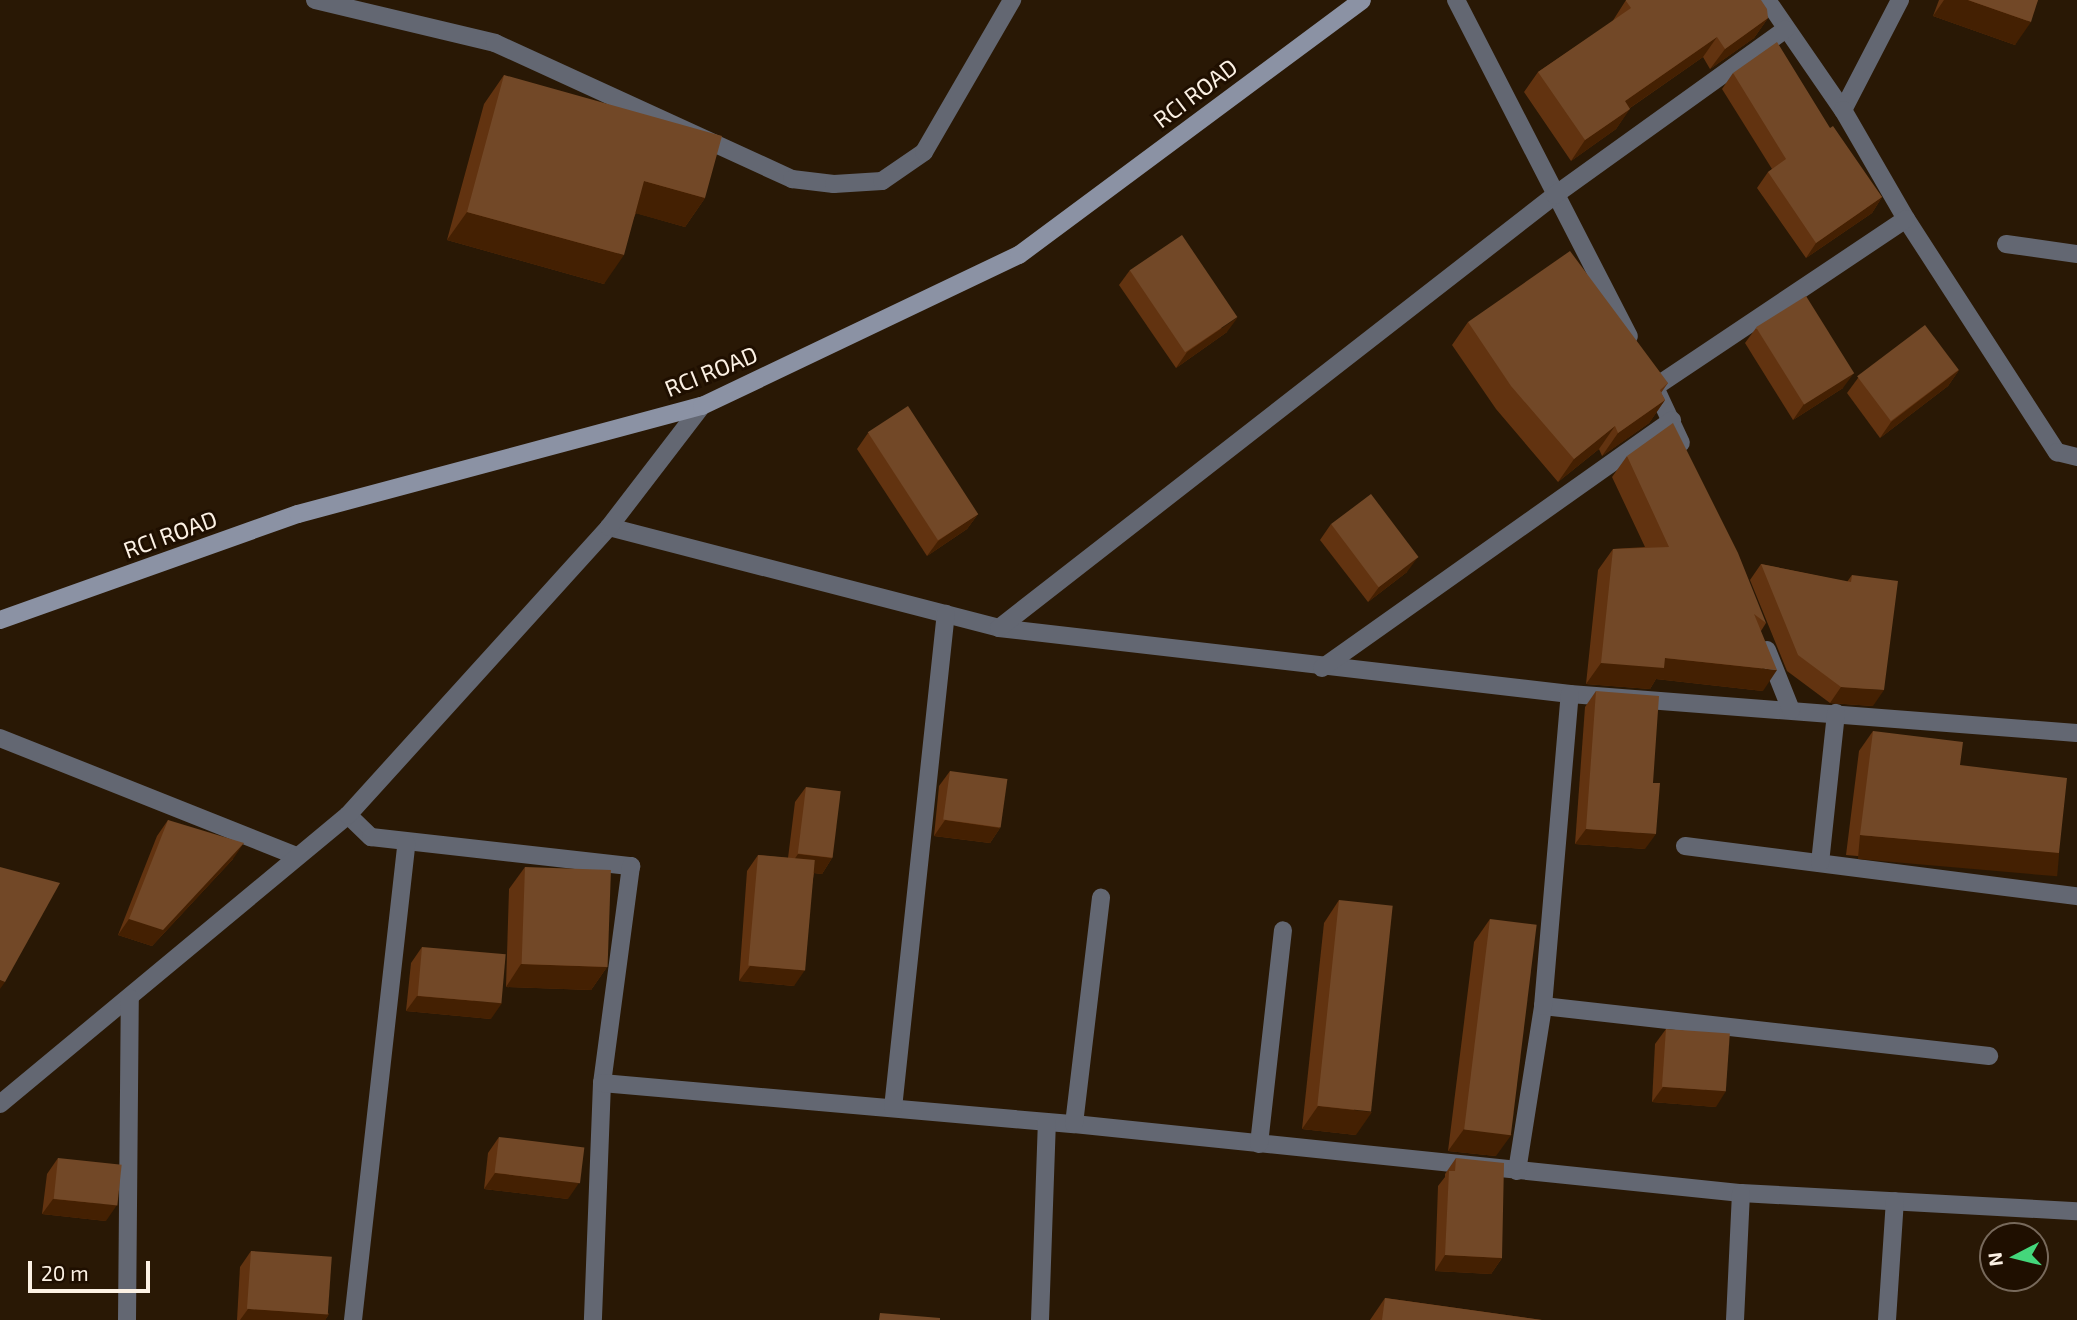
<!DOCTYPE html>
<html>
<head>
<meta charset="utf-8">
<style>
  body { margin:0 }
  #map { position:relative; width:2077px; height:1320px; overflow:hidden; background:#291805; font-family:"Exo 2",sans-serif }
  div>[style] { position:absolute }
  [style*='--x'] { left:calc(var(--x)*1px); top:calc(var(--y)*1px); width:calc(var(--w)*1px); rotate:calc(var(--a)*1deg) }
  .lane>* { height:18px; margin:-9px; padding:0 9px; transform-origin:9px; border-radius:9px; background:#636772 }
  .street>* { height:18px; margin:-9px; padding:0 9px; transform-origin:9px; border-radius:9px; background:#636772 }
  .secondary>* { height:18px; margin:-9px; padding:0 9px; transform-origin:9px; border-radius:9px; background:#8b92a4 }
  .wall>* { inset:0; background:#623310 }
  .shaded-wall>* { inset:0; background:#442002; transform-origin:0 0 }
  .building>* { inset:0; background:#724827; transform-origin:0 0 }
  span { translate:-50% -50%; white-space:nowrap; text-align:center; line-height:1.15; -webkit-text-stroke:6px #1f0f00; paint-order:stroke }
  .street-label { font-size:23px; color:#fcf1e4 }
  .north { position:absolute; left:1979px; top:1222px; width:70px; height:70px; box-sizing:border-box; background:#1f0f00; border:2px solid #77695b; border-radius:50%; rotate:263deg; font-size:19px; font-weight:700; line-height:28px; text-align:center; color:#fcf1e4 }
  .north::after { content:''; display:block; margin:auto; width:24px; height:32px; background:#44d77b; clip-path:polygon(50% 0,100% 100%,50% 72%,0 100%) }
  .scale { position:absolute; left:28px; top:1261px; width:122px; height:32px; box-sizing:border-box; border:4px solid #fcf1e4; border-top:0; padding-left:9px; font-size:21px; line-height:24px; white-space:nowrap; color:#fcf1e4; -webkit-text-stroke:5px #1f0f00; paint-order:stroke }
</style>
</head>
<body>
<div id="map">
  <div class="lane">
    <i style="--x:315;--y:0;--w:185;--a:13.4"></i>
    <i style="--x:495;--y:43;--w:327;--a:24.6"></i>
    <i style="--x:792;--y:179;--w:42;--a:6.8"></i>
    <i style="--x:834;--y:184;--w:48;--a:-3.6"></i>
    <i style="--x:882;--y:181;--w:51;--a:-34.6"></i>
    <i style="--x:924;--y:152;--w:176;--a:-59.9"></i>
  </div>
  <div class="street">
    <i style="--x:1456;--y:0;--w:378;--a:62.8"></i>
    <i style="--x:1767;--y:0;--w:134;--a:55.4"></i>
    <i style="--x:1843;--y:110;--w:124;--a:-62.6"></i>
    <i style="--x:1843;--y:110;--w:126;--a:60"></i>
    <i style="--x:1906;--y:219;--w:278;--a:57.1"></i>
    <i style="--x:2057;--y:452;--w:21;--a:14"></i>
    <i style="--x:2006;--y:244;--w:72;--a:8"></i>
    <i style="--x:1653;--y:383;--w:66;--a:65"></i>
    <i style="--x:1655;--y:387;--w:302;--a:-33.8"></i>
    <i style="--x:609;--y:527;--w:403;--a:14.5"></i>
    <i style="--x:999;--y:628;--w:575;--a:6.59"></i>
    <i style="--x:1570;--y:694;--w:508;--a:4.4"></i>
    <i style="--x:999;--y:628;--w:705;--a:-37.91"></i>
    <i style="--x:1555;--y:195;--w:284;--a:-35.7"></i>
    <i style="--x:1767;--y:650;--w:65;--a:68.2"></i>
    <i style="--x:1322;--y:668;--w:429;--a:-35.3"></i>
    <i style="--x:0;--y:738;--w:320;--a:21.7"></i>
    <i style="--x:348;--y:815;--w:32;--a:44"></i>
    <i style="--x:371;--y:837;--w:262;--a:6.4"></i>
    <i style="--x:631;--y:866;--w:219;--a:97.6"></i>
    <i style="--x:602;--y:1083;--w:237;--a:92.2"></i>
    <i style="--x:1685;--y:846;--w:395;--a:7.3"></i>
    <i style="--x:1820;--y:863;--w:151;--a:-83.9"></i>
    <i style="--x:1543;--y:1006;--w:449;--a:6.4"></i>
    <i style="--x:602;--y:1083;--w:474;--a:5"></i>
    <i style="--x:1074;--y:1124;--w:671;--a:5.91"></i>
    <i style="--x:1741;--y:1193;--w:336;--a:3.1"></i>
    <i style="--x:0;--y:1104;--w:452;--a:-39.7"></i>
    <i style="--x:348;--y:815;--w:389;--a:-47.8"></i>
    <i style="--x:609;--y:527;--w:153;--a:-52.5"></i>
    <i style="--x:893;--y:1108;--w:497;--a:-83.9"></i>
    <i style="--x:1074;--y:1124;--w:228;--a:-83.2"></i>
    <i style="--x:1259;--y:1144;--w:215;--a:-83.6"></i>
    <i style="--x:1517;--y:1171;--w:167;--a:-81"></i>
    <i style="--x:1543;--y:1006;--w:313;--a:-85.1"></i>
    <i style="--x:127;--y:1320;--w:322;--a:-89.5"></i>
    <i style="--x:353;--y:1320;--w:479;--a:-83.6"></i>
    <i style="--x:1040;--y:1320;--w:198;--a:-88"></i>
    <i style="--x:1735;--y:1320;--w:127;--a:-87.3"></i>
    <i style="--x:1887;--y:1320;--w:119;--a:-86.2"></i>
  </div>
  <div class="secondary">
    <i style="--x:0;--y:620;--w:316;--a:-19.6"></i>
    <i style="--x:298;--y:514;--w:418;--a:-15"></i>
    <i style="--x:702;--y:406;--w:351;--a:-25.5"></i>
    <i style="--x:1019;--y:255;--w:427;--a:-36.6"></i>
  </div>
  <div class="wall">
    <i style="clip-path:polygon(1626px 0,1768px 18px,1754px 38px,1710px 69px,1703px 57px,1630px 108px,1616px 129px,1571px 161px,1524px 92px,1538px 72px,1612px 22px)"></i>
    <i style="clip-path:polygon(1939px 0,2038px 0,2015px 45px,1933px 16px)"></i>
    <i style="clip-path:polygon(1733px 73px,1830px 128px,1882px 197px,1872px 213px,1806px 258px,1757px 188px,1768px 172px,1772px 169px,1722px 89px)"></i>
    <i style="clip-path:polygon(504px 75px,705px 198px,685px 227px,636px 213px,604px 284px,447px 240px,484px 104px)"></i>
    <i style="clip-path:polygon(1130px 270px,1227px 332px,1176px 368px,1119px 285px)"></i>
    <i style="clip-path:polygon(1468px 322px,1668px 383px,1661px 393px,1665px 400px,1649px 423px,1602px 456px,1599px 449px,1558px 482px,1496px 409px,1452px 345px)"></i>
    <i style="clip-path:polygon(1756px 328px,1843px 388px,1793px 420px,1745px 343px)"></i>
    <i style="clip-path:polygon(1959px 370px,1948px 386px,1880px 438px,1847px 393px,1858px 378px)"></i>
    <i style="clip-path:polygon(868px 433px,978px 514px,967px 529px,927px 556px,857px 449px)"></i>
    <i style="clip-path:polygon(1627px 456px,1766px 623px,1761px 631px,1763px 691px,1656px 679px,1650px 689px,1586px 684px,1598px 570px,1613px 549px,1645px 547px,1612px 477px)"></i>
    <i style="clip-path:polygon(1331px 524px,1407px 572px,1368px 602px,1320px 540px)"></i>
    <i style="clip-path:polygon(1761px 564px,1847px 582px,1852px 575px,1873px 706px,1830px 703px,1787px 671px,1750px 580px)"></i>
    <i style="clip-path:polygon(1596px 691px,1645px 849px,1575px 844px,1585px 707px)"></i>
    <i style="clip-path:polygon(1873px 731px,2059px 853px,2045px 873px,1846px 855px,1859px 751px)"></i>
    <i style="clip-path:polygon(950px 771px,1000px 828px,990px 843px,934px 836px,939px 786px)"></i>
    <i style="clip-path:polygon(806px 787px,832px 858px,822px 874px,814px 873px,794px 986px,739px 981px,747px 871px,758px 855px,788px 858px,795px 802px)"></i>
    <i style="clip-path:polygon(168px 820px,233px 859px,152px 946px,118px 935px,157px 836px)"></i>
    <i style="clip-path:polygon(525px 867px,607px 967px,591px 990px,506px 987px,509px 889px)"></i>
    <i style="clip-path:polygon(1339px 900px,1356px 1135px,1302px 1129px,1324px 923px)"></i>
    <i style="clip-path:polygon(1490px 919px,1496px 1156px,1448px 1151px,1474px 942px)"></i>
    <i style="clip-path:polygon(422px 947px,491px 1019px,406px 1011px,411px 963px)"></i>
    <i style="clip-path:polygon(1666px 1029px,1716px 1107px,1652px 1102px,1655px 1044px)"></i>
    <i style="clip-path:polygon(499px 1137px,568px 1199px,484px 1189px,488px 1153px)"></i>
    <i style="clip-path:polygon(58px 1158px,106px 1221px,42px 1214px,47px 1174px)"></i>
    <i style="clip-path:polygon(1456px 1158px,1502px 1258px,1491px 1274px,1435px 1271px,1438px 1186px,1445px 1177px,1445px 1174px)"></i>
    <i style="clip-path:polygon(251px 1251px,329px 1314px,325px 1320px,237px 1320px,240px 1267px)"></i>
    <i style="clip-path:polygon(1385px 1298px,1542px 1320px,1370px 1320px)"></i>
  </div>
  <div class="shaded-wall">
    <i style="clip-path:polygon(1944px 0,1968px 0,2031px 22px,2015px 45px,1933px 16px)"></i>
    <i style="clip-path:polygon(1768px 18px,1754px 38px,1710px 69px,1725px 49px)"></i>
    <i style="clip-path:polygon(1717px 37px,1703px 57px,1611px 121px,1625px 101px)"></i>
    <i style="clip-path:polygon(1630px 109px,1616px 129px,1571px 161px,1585px 140px)"></i>
    <i style="clip-path:polygon(644px 181px,705px 198px,685px 227px,624px 210px)"></i>
    <i style="clip-path:polygon(1882px 197px,1872px 213px,1806px 258px,1816px 243px)"></i>
    <i style="clip-path:polygon(467px 212px,624px 255px,604px 284px,447px 240px)"></i>
    <i style="clip-path:polygon(1238px 317px,1227px 332px,1176px 368px,1187px 352px)"></i>
    <i style="clip-path:polygon(1959px 370px,1948px 386px,1880px 438px,1891px 422px)"></i>
    <i style="clip-path:polygon(1854px 373px,1843px 388px,1793px 420px,1804px 404px)"></i>
    <i style="clip-path:polygon(1665px 400px,1649px 423px,1602px 456px,1618px 433px)"></i>
    <i style="clip-path:polygon(1615px 426px,1599px 449px,1558px 482px,1574px 459px)"></i>
    <i style="clip-path:polygon(978px 514px,967px 529px,927px 556px,938px 541px)"></i>
    <i style="clip-path:polygon(1418px 557px,1407px 572px,1368px 602px,1379px 587px)"></i>
    <i style="clip-path:polygon(1665px 658px,1777px 670px,1763px 691px,1656px 679px,1650px 689px,1586px 684px,1601px 663px)"></i>
    <i style="clip-path:polygon(1841px 687px,1884px 690px,1873px 706px,1830px 703px)"></i>
    <i style="clip-path:polygon(945px 820px,1000px 828px,990px 843px,934px 836px)"></i>
    <i style="clip-path:polygon(1586px 829px,1656px 834px,1645px 849px,1575px 844px)"></i>
    <i style="left:1860px;top:835px;width:200px;height:24px;rotate:5deg"></i>
    <i style="clip-path:polygon(244px 843px,233px 859px,152px 946px,118px 935px,129px 919px)"></i>
    <i style="clip-path:polygon(798px 854px,832px 858px,822px 874px,787px 870px)"></i>
    <i style="clip-path:polygon(521px 964px,607px 967px,591px 990px,506px 987px)"></i>
    <i style="clip-path:polygon(750px 966px,805px 970px,794px 986px,739px 981px)"></i>
    <i style="clip-path:polygon(0 980px,5px 982px,0 989px)"></i>
    <i style="clip-path:polygon(417px 996px,502px 1003px,491px 1019px,406px 1011px)"></i>
    <i style="clip-path:polygon(1663px 1087px,1726px 1091px,1716px 1107px,1652px 1102px)"></i>
    <i style="clip-path:polygon(1318px 1106px,1372px 1112px,1356px 1135px,1302px 1129px)"></i>
    <i style="clip-path:polygon(1464px 1129px,1512px 1134px,1496px 1156px,1448px 1151px)"></i>
    <i style="clip-path:polygon(495px 1173px,579px 1183px,568px 1199px,484px 1189px)"></i>
    <i style="clip-path:polygon(53px 1199px,117px 1205px,106px 1221px,42px 1214px)"></i>
    <i style="clip-path:polygon(1445px 1255px,1502px 1258px,1491px 1274px,1435px 1271px)"></i>
    <i style="clip-path:polygon(248px 1309px,329px 1314px,325px 1320px,240px 1320px)"></i>
  </div>
  <div class="building">
    <i style="clip-path:polygon(1626px 0,1761px 0,1767px 9px,1768px 18px,1725px 49px,1717px 37px,1625px 101px,1630px 109px,1585px 140px,1538px 72px,1631px 8px,1626px 1px)"></i>
    <i style="clip-path:polygon(1968px 0,2038px 0,2031px 22px)"></i>
    <i style="clip-path:polygon(1777px 42px,1830px 128px,1833px 126px,1882px 197px,1816px 243px,1768px 172px,1786px 159px,1733px 73px)"></i>
    <i style="clip-path:polygon(504px 75px,722px 136px,705px 198px,644px 181px,624px 255px,467px 212px)"></i>
    <i style="left:1182px;top:235px;width:99px;height:63px;rotate:56deg"></i>
    <i style="clip-path:polygon(1570px 251px,1668px 383px,1660px 390px,1665px 400px,1618px 433px,1615px 426px,1574px 459px,1511px 386px,1468px 322px)"></i>
    <i style="left:1806px;top:296px;width:91px;height:59px;rotate:58deg"></i>
    <i style="left:1925px;top:325px;width:56px;height:85px;rotate:53deg"></i>
    <i style="left:908px;top:406px;width:129px;height:48px;rotate:57deg"></i>
    <i style="clip-path:polygon(1673px 423px,1738px 553px,1766px 623px,1754px 614px,1777px 670px,1665px 658px,1664px 668px,1601px 663px,1613px 549px,1669px 547px,1627px 456px)"></i>
    <i style="left:1371px;top:494px;width:79px;height:50px;rotate:53deg"></i>
    <i style="clip-path:polygon(1761px 564px,1851px 582px,1852px 575px,1898px 581px,1884px 690px,1841px 687px,1798px 655px)"></i>
    <i style="clip-path:polygon(1596px 691px,1659px 696px,1653px 783px,1660px 783px,1656px 834px,1586px 829px)"></i>
    <i style="clip-path:polygon(1873px 731px,1963px 742px,1960px 765px,2067px 778px,2059px 853px,1860px 835px)"></i>
    <i style="left:950px;top:771px;width:58px;height:49px;rotate:8deg"></i>
    <i style="left:806px;top:787px;width:35px;height:67px;rotate:7deg"></i>
    <i style="clip-path:polygon(168px 820px,244px 843px,163px 930px,129px 919px)"></i>
    <i style="left:758px;top:855px;width:57px;height:111px;rotate:5deg"></i>
    <i style="clip-path:polygon(0 867px,60px 883px,5px 982px,0 980px)"></i>
    <i style="left:525px;top:867px;width:86px;height:97px;rotate:2deg"></i>
    <i style="left:1339px;top:900px;width:54px;height:207px;rotate:6deg"></i>
    <i style="left:1490px;top:919px;width:47px;height:212px;rotate:7deg"></i>
    <i style="left:422px;top:947px;width:84px;height:49px;rotate:5deg"></i>
    <i style="left:1666px;top:1029px;width:64px;height:58px;rotate:4deg"></i>
    <i style="left:499px;top:1137px;width:86px;height:36px;rotate:7deg"></i>
    <i style="left:58px;top:1158px;width:64px;height:41px;rotate:6deg"></i>
    <i style="clip-path:polygon(1456px 1158px,1504px 1163px,1502px 1258px,1445px 1255px,1449px 1171px,1455px 1171px)"></i>
    <i style="left:251px;top:1251px;width:81px;height:58px;rotate:4deg"></i>
    <i style="clip-path:polygon(1385px 1298px,1542px 1320px,1382px 1320px)"></i>
    <i style="clip-path:polygon(880px 1313px,940px 1318px,940px 1320px,879px 1320px)"></i>
  </div>
  <div class="street-label">
    <span style="left:1195px;top:93px;rotate:-37deg">RCI ROAD</span>
    <span style="left:711px;top:371px;rotate:-22deg">RCI ROAD</span>
    <span style="left:170px;top:534px;rotate:-20deg">RCI ROAD</span>
  </div>
  <div class="north">N</div>
  <div class="scale">20 m</div>
</div>
</body>
</html>
